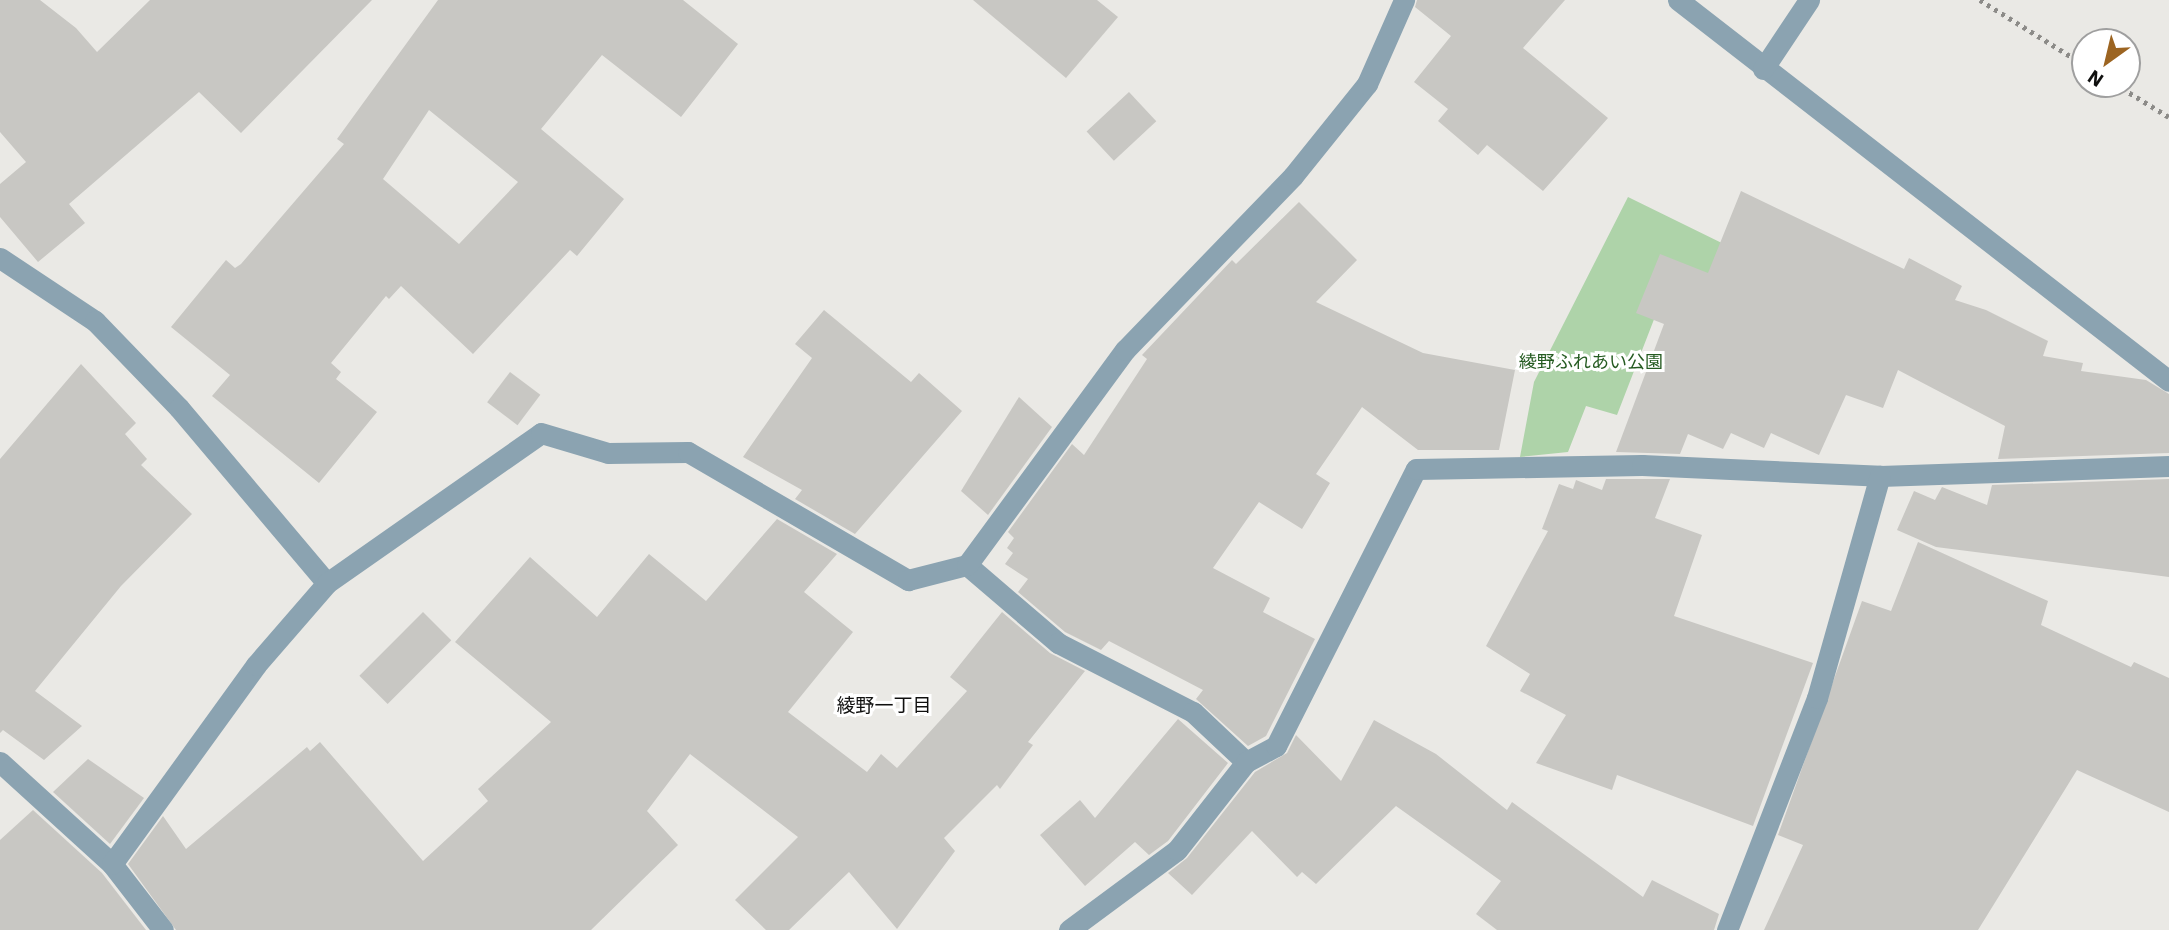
<!DOCTYPE html>
<html>
<head>
<meta charset="utf-8">
<style>
  body { margin:0 }
  #map { position:relative; width:2169px; height:930px; overflow:hidden; background:#eae9e5; font-family:"IBM Plex Sans","Noto Sans JP",sans-serif }
  div>[style] { position:absolute }
  [style*='--x'] { left:calc(var(--x)*1px); top:calc(var(--y)*1px); width:calc(var(--w)*1px); rotate:calc(var(--a)*1deg) }
  .green>* { inset:0; background:#aed3a9 }
  .building>* { inset:0; background:#c8c7c3; transform-origin:0 0 }
  .path>* { height:4.5px; margin-top:-2.25px; transform-origin:0; background:repeating-linear-gradient(90deg,#8c8b88 0 3.5px,transparent 0 8.5px) }
  .street>* { height:21px; margin:-10.5px; padding:0 10.5px; transform-origin:10.5px; border-radius:10.5px; background:#8ba3b1 }
  span { translate:-50% -50%; white-space:nowrap; text-align:center; line-height:1.15; -webkit-text-stroke:6px #fff; paint-order:stroke }
  .park-label { font-size:18px; color:#255b21 }
  .neighbourhood-label { font-size:19px; color:#10100f }
  .north { position:absolute; left:2071px; top:28px; width:70px; height:70px; box-sizing:border-box; background:#fff; border:2px solid #9f9f9f; border-radius:50%; rotate:214deg; font-size:19px; font-weight:700; line-height:28px; text-align:center; color:#10100f }
  .north::after { content:''; display:block; margin:auto; width:24px; height:32px; background:#9c6421; clip-path:polygon(50% 0,100% 100%,50% 72%,0 100%) }
</style>
</head>
<body>
<div id="map">
  <div class="green">
    <i style="clip-path:polygon(1628px 197px,1734px 249px,1713px 296px,1670px 278px,1617px 415px,1586px 406px,1568px 452px,1520px 457px,1534px 382px)"></i>
  </div>
  <div class="building">
    <i style="clip-path:polygon(0 0,40px 0,76px 28px,97px 52px,150px 0,372px 0,241px 133px,199px 92px,69px 204px,85px 223px,38px 262px,0 217px,0 184px,26px 162px,0 132px)"></i>
    <i style="clip-path:polygon(evenodd,438px 0,683px 0,738px 44px,681px 117px,602px 55px,541px 129px,624px 199px,577px 256px,570px 250px,473px 354px,401px 286px,389px 299px,386px 296px,331px 363px,341px 372px,336px 379px,377px 412px,319px 483px,212px 396px,230px 375px,171px 327px,226px 260px,235px 268px,241px 264px,344px 144px,337px 139px,438px 0,429px 110px,518px 182px,459px 244px,383px 179px,429px 110px)"></i>
    <i style="clip-path:polygon(973px 0,1097px 0,1118px 17px,1066px 78px)"></i>
    <i style="clip-path:polygon(1417px 0,1565px 0,1523px 48px,1608px 118px,1543px 191px,1487px 145px,1478px 155px,1438px 121px,1448px 109px,1414px 82px,1451px 36px,1415px 7px)"></i>
    <i style="left:1129px;top:92px;width:40px;height:58px;rotate:47deg"></i>
    <i style="clip-path:polygon(1741px 191px,1904px 269px,1909px 258px,1962px 286px,1955px 300px,1986px 310px,2048px 341px,2043px 356px,2083px 363px,2081px 371px,2146px 380px,2169px 394px,2169px 453px,1998px 459px,2005px 426px,1898px 370px,1883px 408px,1846px 395px,1819px 455px,1771px 433px,1764px 448px,1731px 433px,1723px 449px,1688px 434px,1680px 454px,1616px 452px,1664px 324px,1636px 313px,1660px 254px,1708px 273px)"></i>
    <i style="clip-path:polygon(1299px 202px,1357px 260px,1316px 302px,1423px 353px,1515px 370px,1499px 450px,1418px 450px,1362px 407px,1316px 474px,1330px 483px,1302px 529px,1259px 502px,1213px 568px,1270px 598px,1263px 612px,1315px 639px,1266px 736px,1248px 746px,1196px 699px,1203px 690px,1109px 641px,1101px 650px,1065px 632px,1018px 592px,1028px 579px,1005px 564px,1013px 553px,1007px 548px,1014px 538px,1008px 532px,1072px 444px,1084px 455px,1147px 359px,1142px 355px,1232px 260px,1236px 264px)"></i>
    <i style="clip-path:polygon(824px 310px,911px 382px,919px 373px,962px 411px,855px 534px,795px 499px,802px 490px,743px 457px,812px 358px,795px 344px)"></i>
    <i style="clip-path:polygon(81px 364px,136px 423px,125px 434px,147px 459px,141px 465px,192px 514px,121px 586px,35px 691px,82px 726px,44px 760px,3px 730px,0 733px,0 459px)"></i>
    <i style="left:510px;top:372px;width:38px;height:38px;rotate:37deg"></i>
    <i style="clip-path:polygon(1019px 397px,1052px 427px,988px 515px,961px 491px)"></i>
    <i style="clip-path:polygon(1606px 479px,1670px 479px,1655px 518px,1702px 535px,1674px 616px,1813px 663px,1753px 826px,1617px 775px,1612px 790px,1536px 763px,1566px 715px,1520px 691px,1530px 674px,1486px 646px,1548px 531px,1542px 529px,1559px 484px,1573px 489px,1576px 480px,1602px 490px)"></i>
    <i style="clip-path:polygon(2169px 479px,2169px 577px,1936px 547px,1897px 530px,1914px 491px,1935px 500px,1942px 487px,1987px 505px,1992px 485px)"></i>
    <i style="clip-path:polygon(777px 519px,837px 554px,804px 592px,853px 632px,788px 712px,867px 772px,881px 754px,897px 768px,967px 691px,950px 677px,1002px 612px,1050px 653px,1085px 671px,1028px 742px,1033px 745px,1000px 789px,997px 785px,944px 838px,955px 851px,897px 929px,849px 872px,789px 930px,766px 930px,735px 900px,798px 837px,690px 754px,647px 811px,678px 845px,591px 930px,176px 930px,128px 864px,163px 816px,186px 849px,307px 747px,310px 751px,320px 742px,423px 861px,488px 801px,478px 789px,551px 722px,455px 642px,530px 557px,597px 617px,649px 554px,706px 601px)"></i>
    <i style="clip-path:polygon(1918px 542px,2048px 601px,2041px 625px,2131px 667px,2134px 662px,2169px 678px,2169px 812px,2077px 770px,1978px 930px,1764px 930px,1803px 845px,1778px 835px,1862px 601px,1891px 611px)"></i>
    <i style="left:423px;top:612px;width:40px;height:90px;rotate:45deg"></i>
    <i style="clip-path:polygon(1178px 719px,1228px 763px,1168px 841px,1149px 855px,1135px 842px,1085px 886px,1040px 835px,1080px 800px,1095px 818px)"></i>
    <i style="clip-path:polygon(1374px 720px,1436px 754px,1507px 810px,1512px 802px,1643px 897px,1652px 880px,1719px 914px,1714px 930px,1497px 930px,1476px 914px,1501px 881px,1396px 806px,1316px 884px,1302px 872px,1297px 877px,1252px 831px,1192px 895px,1168px 873px,1187px 858px,1255px 772px,1287px 753px,1296px 735px,1341px 781px)"></i>
    <i style="clip-path:polygon(88px 759px,144px 798px,110px 844px,53px 792px)"></i>
    <i style="clip-path:polygon(33px 810px,102px 873px,146px 930px,0 930px,0 840px)"></i>
  </div>
  <div class="path">
    <i style="--x:1980;--y:0;--w:123;--a:31.8"></i>
    <i style="--x:2115;--y:84;--w:63;--a:31.4"></i>
  </div>
  <div class="street">
    <i style="--x:1678;--y:0;--w:621;--a:37.81"></i>
    <i style="--x:1763;--y:69;--w:83;--a:-56.3"></i>
    <i style="--x:0;--y:258;--w:114;--a:33.6"></i>
    <i style="--x:95;--y:321;--w:121;--a:46"></i>
    <i style="--x:179;--y:408;--w:229;--a:49.8"></i>
    <i style="--x:967;--y:565;--w:120;--a:40.6"></i>
    <i style="--x:1058;--y:643;--w:152;--a:27.1"></i>
    <i style="--x:1193;--y:712;--w:73;--a:43.3"></i>
    <i style="--x:0;--y:762;--w:151;--a:42.3"></i>
    <i style="--x:112;--y:864;--w:83;--a:52.3"></i>
    <i style="--x:112;--y:864;--w:246;--a:-54.1"></i>
    <i style="--x:256;--y:665;--w:108;--a:-49.1"></i>
    <i style="--x:327;--y:583;--w:261;--a:-35"></i>
    <i style="--x:541;--y:433;--w:70;--a:16.6"></i>
    <i style="--x:608;--y:453;--w:80;--a:-0.7"></i>
    <i style="--x:688;--y:452;--w:255;--a:30.2"></i>
    <i style="--x:908;--y:580;--w:61;--a:-14.3"></i>
    <i style="--x:967;--y:565;--w:267;--a:-53.7"></i>
    <i style="--x:1125;--y:350;--w:242;--a:-46"></i>
    <i style="--x:1293;--y:176;--w:118;--a:-51.2"></i>
    <i style="--x:1367;--y:84;--w:92;--a:-66.2"></i>
    <i style="--x:1069;--y:930;--w:134;--a:-36.5"></i>
    <i style="--x:1177;--y:850;--w:112;--a:-51.9"></i>
    <i style="--x:1246;--y:762;--w:34;--a:-28"></i>
    <i style="--x:1276;--y:746;--w:310;--a:-63.2"></i>
    <i style="--x:1416;--y:469;--w:226;--a:-1"></i>
    <i style="--x:1642;--y:465;--w:238;--a:2.6"></i>
    <i style="--x:1880;--y:476;--w:289;--a:-2"></i>
    <i style="--x:1727;--y:930;--w:249;--a:-68.8"></i>
    <i style="--x:1817;--y:698;--w:231;--a:-74.2"></i>
  </div>
  <div class="park-label">
    <span style="left:1591px;top:362px">綾野ふれあい公園</span>
  </div>
  <div class="neighbourhood-label">
    <span style="left:884px;top:706px">綾野一丁目</span>
  </div>
  <div class="north">N</div>
</div>
</body>
</html>
